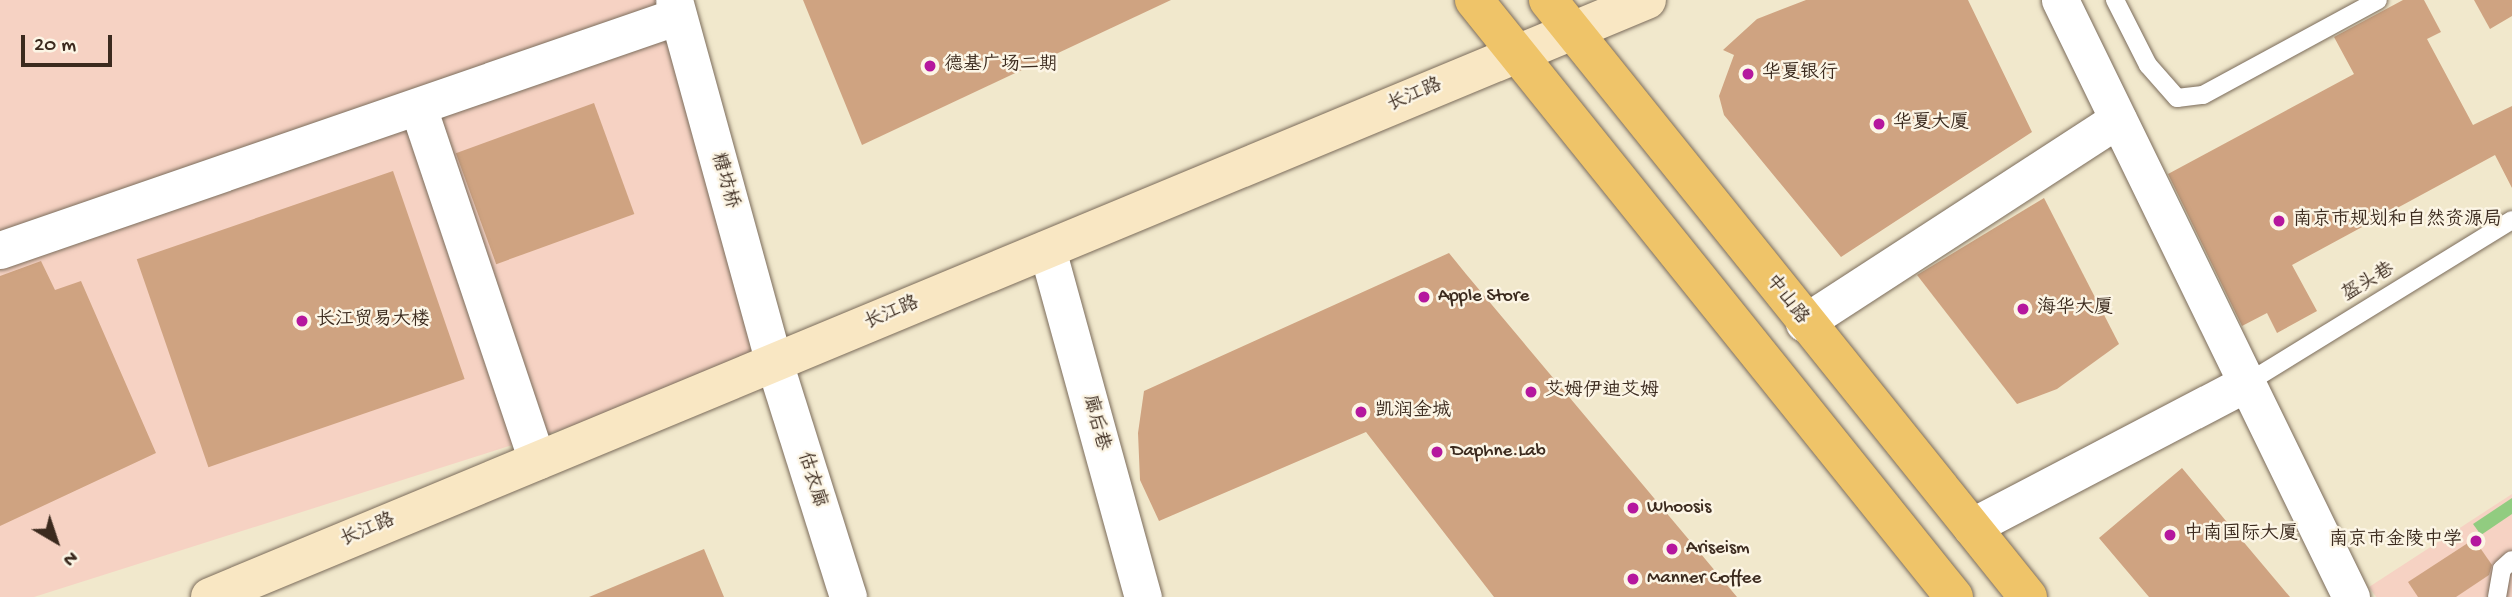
<!DOCTYPE html>
<html>
<head>
<meta charset="utf-8">
<style>
  body { margin:0 }
  #map { position:relative; width:2512px; height:597px; overflow:hidden; background:#f1e8cc; font-family:"Gochi Hand","LXGW WenKai TC",sans-serif }
  div>[style] { position:absolute }
  [style*='--x'] { left:calc(var(--x)*1px); top:calc(var(--y)*1px); width:calc(var(--w)*1px); rotate:calc(var(--a)*1deg) }
  .built>* { inset:0; background:#f6d2c3 }
  .green>* { inset:0; background:#91cc80 }
  .building>* { inset:0; background:#cfa381; transform-origin:0 0 }
  .roads { filter:drop-shadow(0 0 2px #7b6c5b) drop-shadow(0 0 2px #7b6c5b) }
  .lane>* { height:18px; margin:-9px; padding:0 9px; transform-origin:9px; border-radius:9px; background:#fff }
  .street>* { height:37px; margin:-18.5px; padding:0 18.5px; transform-origin:18.5px; border-radius:18.5px; background:#fff }
  .secondary>* { height:38px; margin:-19px; padding:0 19px; transform-origin:19px; border-radius:19px; background:#f9e7c3 }
  .primary>* { height:38px; margin:-19px; padding:0 19px; transform-origin:19px; border-radius:19px; background:#efc469 }
  .dots>* { width:19px; height:19px; translate:-50% -50%; box-sizing:border-box; border:4px solid #fcf5e5; border-radius:50% }
  span { translate:-50% -50%; white-space:nowrap; text-align:center; line-height:1.15; -webkit-text-stroke:5px #fcf5e5; paint-order:stroke }
  .poi-label { font-size:19px; color:#3b2a1e }
  .left { translate:0 -50%; text-align:left }
  .right { translate:-100% -50%; text-align:right }
  .street-label { font-size:19px; color:#3b2a1e }
  .north { position:absolute; left:21px; top:506px; width:70px; height:70px; -webkit-text-stroke:5px #fcf5e5; paint-order:stroke; rotate:141deg; font-size:19px; font-weight:700; line-height:28px; text-align:center; color:#3b2a1e }
  .north::after { content:''; display:block; margin:auto; width:24px; height:32px; background:#3b2a1e; clip-path:polygon(50% 0,100% 100%,50% 72%,0 100%) }
  .scale { position:absolute; left:21px; top:35px; width:91px; height:32px; box-sizing:border-box; border:4px solid #3b2a1e; border-top:0; padding-left:9px; font-size:21px; line-height:24px; white-space:nowrap; color:#3b2a1e; -webkit-text-stroke:5px #fcf5e5; paint-order:stroke }
</style>
</head>
<body>
<div id="map">
  <div class="built">
    <i style="clip-path:polygon(0 0,674px 0,774px 362px,34px 597px,0 597px)"></i>
    <i style="clip-path:polygon(2512px 494px,2512px 597px,2376px 597px,2369px 587px)"></i>
  </div>
  <div class="green">
    <i style="clip-path:polygon(2512px 498px,2512px 514px,2481px 535px,2473px 524px)"></i>
  </div>
  <div class="building">
    <i style="clip-path:polygon(803px 0,1171px 0,862px 145px)"></i>
    <i style="clip-path:polygon(1806px 0,1968px 0,2032px 132px,1841px 257px,1724px 115px,1719px 96px,1734px 55px,1723px 50px,1757px 19px)"></i>
    <i style="clip-path:polygon(2403px 0,2424px 0,2441px 32px,2427px 39px,2473px 125px,2512px 106px,2512px 188px,2495px 155px,2292px 265px,2317px 311px,2277px 333px,2267px 313px,2242px 326px,2168px 174px,2354px 74px,2334px 37px)"></i>
    <i style="clip-path:polygon(2474px 0,2512px 0,2512px 16px,2490px 29px)"></i>
    <i style="left:594px;top:103px;width:118px;height:147px;rotate:70deg"></i>
    <i style="left:393px;top:171px;width:220px;height:271px;rotate:71deg"></i>
    <i style="clip-path:polygon(2044px 198px,2119px 344px,2057px 389px,2017px 404px,1917px 275px)"></i>
    <i style="clip-path:polygon(1449px 253px,1466px 274px,1737px 597px,1494px 597px,1366px 432px,1159px 521px,1140px 480px,1138px 433px,1144px 391px)"></i>
    <i style="clip-path:polygon(41px 261px,55px 290px,81px 281px,156px 453px,0 526px,0 276px)"></i>
    <i style="clip-path:polygon(2182px 468px,2236px 533px,2290px 597px,2149px 597px,2099px 538px)"></i>
    <i style="clip-path:polygon(2474px 539px,2492px 565px,2489px 575px,2456px 597px,2418px 597px,2408px 582px)"></i>
    <i style="clip-path:polygon(704px 549px,724px 597px,589px 597px)"></i>
  </div>
  <div class="roads">
    <div class="lane">
      <i style="--x:2115;--y:0;--w:73;--a:63.1"></i>
      <i style="--x:2148;--y:65;--w:44;--a:48.7"></i>
      <i style="--x:2177;--y:98;--w:26;--a:-7"></i>
      <i style="--x:2203;--y:95;--w:199;--a:-28.5"></i>
      <i style="--x:2247;--y:383;--w:311;--a:-31.6"></i>
      <i style="--x:2497;--y:597;--w:28;--a:-80"></i>
      <i style="--x:2502;--y:569;--w:13;--a:-42"></i>
    </div>
    <div class="street">
      <i style="--x:674;--y:0;--w:376;--a:74.6"></i>
      <i style="--x:774;--y:362;--w:246;--a:72.5"></i>
      <i style="--x:2060;--y:0;--w:664;--a:64.01"></i>
      <i style="--x:418;--y:107;--w:373;--a:71.4"></i>
      <i style="--x:1047;--y:249;--w:361;--a:74.6"></i>
      <i style="--x:0;--y:250;--w:717;--a:-19.04"></i>
      <i style="--x:1804;--y:323;--w:374;--a:-33"></i>
      <i style="--x:1971;--y:527;--w:311;--a:-27.6"></i>
    </div>
    <div class="secondary">
      <i style="--x:210;--y:597;--w:1556;--a:-22.56"></i>
    </div>
    <div class="primary">
      <i style="--x:1474;--y:0;--w:766;--a:51.2"></i>
      <i style="--x:1548;--y:0;--w:766;--a:51.2"></i>
    </div>
  </div>
  <div class="dots">
    <i style="left:930px;top:66px;background:#b5179e"></i>
    <i style="left:1748px;top:74px;background:#b5179e"></i>
    <i style="left:1879px;top:124px;background:#b5179e"></i>
    <i style="left:2279px;top:221px;background:#b5179e"></i>
    <i style="left:1424px;top:297px;background:#b5179e"></i>
    <i style="left:2023px;top:309px;background:#b5179e"></i>
    <i style="left:302px;top:321px;background:#b5179e"></i>
    <i style="left:1531px;top:392px;background:#b5179e"></i>
    <i style="left:1361px;top:412px;background:#b5179e"></i>
    <i style="left:1437px;top:452px;background:#b5179e"></i>
    <i style="left:1633px;top:508px;background:#b5179e"></i>
    <i style="left:2170px;top:535px;background:#b5179e"></i>
    <i style="left:2476px;top:541px;background:#b5179e"></i>
    <i style="left:1672px;top:549px;background:#b5179e"></i>
    <i style="left:1633px;top:579px;background:#b5179e"></i>
  </div>
  <div class="poi-label">
    <span class="left" style="left:944px;top:66px">德基广场二期</span>
    <span class="left" style="left:1762px;top:74px">华夏银行</span>
    <span class="left" style="left:1893px;top:124px">华夏大厦</span>
    <span class="left" style="left:2293px;top:221px">南京市规划和自然资源局</span>
    <span class="left" style="left:1438px;top:297px">Apple Store</span>
    <span class="left" style="left:2037px;top:309px">海华大厦</span>
    <span class="left" style="left:316px;top:321px">长江贸易大楼</span>
    <span class="left" style="left:1545px;top:392px">艾姆伊迪艾姆</span>
    <span class="left" style="left:1375px;top:412px">凯润金城</span>
    <span class="left" style="left:1451px;top:452px">Daphne.Lab</span>
    <span class="left" style="left:1647px;top:508px">Whoosis</span>
    <span class="left" style="left:2184px;top:535px">中南国际大厦</span>
    <span class="right" style="left:2462px;top:541px">南京市金陵中学</span>
    <span class="left" style="left:1686px;top:549px">Ariseism</span>
    <span class="left" style="left:1647px;top:579px">Manner Coffee</span>
  </div>
  <div class="street-label">
    <span style="left:1415px;top:96px;rotate:-23deg">长江路</span>
    <span style="left:724px;top:181px;rotate:74deg">糖坊桥</span>
    <span style="left:2369px;top:283px;rotate:-31deg">盔头巷</span>
    <span style="left:1786px;top:300px;rotate:52deg">中山路</span>
    <span style="left:892px;top:314px;rotate:-23deg">长江路</span>
    <span style="left:1095px;top:423px;rotate:75deg">廊后巷</span>
    <span style="left:811px;top:480px;rotate:73deg">估衣廊</span>
    <span style="left:368px;top:531px;rotate:-23deg">长江路</span>
  </div>
  <div class="north">N</div>
  <div class="scale">20 m</div>
</div>
</body>
</html>
